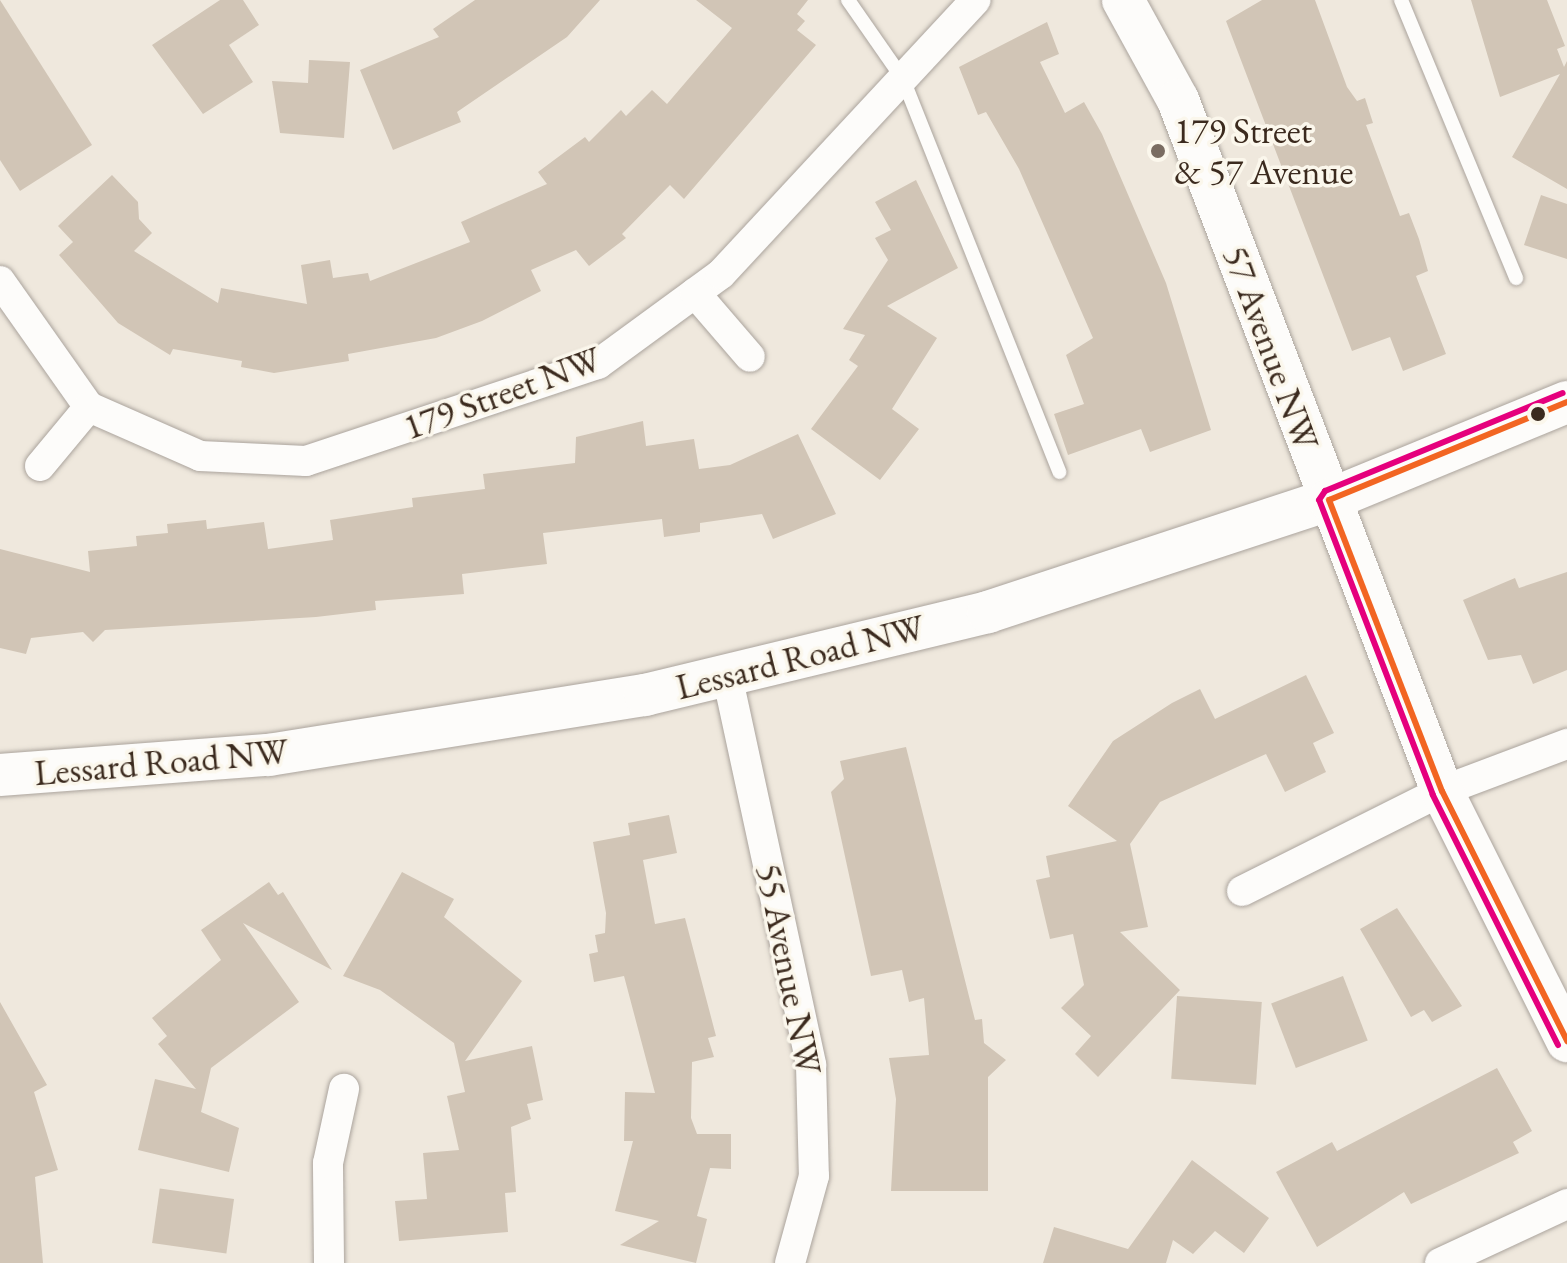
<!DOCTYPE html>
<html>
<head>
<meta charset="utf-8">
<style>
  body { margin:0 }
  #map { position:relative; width:1567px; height:1263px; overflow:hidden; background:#efe8dd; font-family:"EB Garamond",serif }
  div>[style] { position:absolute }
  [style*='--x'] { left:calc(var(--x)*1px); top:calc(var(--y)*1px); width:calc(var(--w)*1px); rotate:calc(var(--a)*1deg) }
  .building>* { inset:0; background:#d1c5b6; transform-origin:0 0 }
  .roads { filter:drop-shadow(0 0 2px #aba49d) drop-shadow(0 0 2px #aba49d) }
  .lane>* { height:14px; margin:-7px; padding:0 7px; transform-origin:7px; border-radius:7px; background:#fdfcfa }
  .street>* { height:30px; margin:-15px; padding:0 15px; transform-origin:15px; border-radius:15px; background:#fdfcfa }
  .secondary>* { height:42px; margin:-21px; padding:0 21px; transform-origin:21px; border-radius:21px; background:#fdfcfa }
  .bus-1>* { height:6px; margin:-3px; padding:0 3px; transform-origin:3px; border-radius:3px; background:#f26522 }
  .bus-2>* { height:6px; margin:-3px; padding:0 3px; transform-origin:3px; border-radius:3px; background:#e5007d }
  .dots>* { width:22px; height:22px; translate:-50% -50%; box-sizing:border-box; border:4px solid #fbf7ec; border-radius:50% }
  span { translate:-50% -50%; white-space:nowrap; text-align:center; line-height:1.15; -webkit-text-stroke:7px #fbf7ec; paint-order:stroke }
  .poi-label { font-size:36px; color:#3b2a1e }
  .left { translate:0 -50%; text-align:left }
  .street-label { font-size:36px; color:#3b2a1e }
</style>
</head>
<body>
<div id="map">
  <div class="building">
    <i style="clip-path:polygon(0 0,92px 145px,20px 191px,0 160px)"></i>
    <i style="clip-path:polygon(220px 0,243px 0,259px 25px,229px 45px,253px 82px,203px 114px,152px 45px)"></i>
    <i style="clip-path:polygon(475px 0,600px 0,567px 37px,457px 112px,461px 122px,393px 150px,360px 70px,439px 37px,433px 29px)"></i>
    <i style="clip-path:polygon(696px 0,808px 0,797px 14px,805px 21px,797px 30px,816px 45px,684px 199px,670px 185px,622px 234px,626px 238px,589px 266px,576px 250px,531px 270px,541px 291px,482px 321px,436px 338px,348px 354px,349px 361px,274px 373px,241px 367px,242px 361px,173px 349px,170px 355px,118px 323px,59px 255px,73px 242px,58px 226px,112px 175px,138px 202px,139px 219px,152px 233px,134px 251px,218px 303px,221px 288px,307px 304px,301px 265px,330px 260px,333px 278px,368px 273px,370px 281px,470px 242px,461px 222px,547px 184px,538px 172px,585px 137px,589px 142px,621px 110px,626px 116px,652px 90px,667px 104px,732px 28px)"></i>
    <i style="clip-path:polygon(1262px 0,1315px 0,1347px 87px,1357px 101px,1365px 98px,1373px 123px,1366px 125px,1400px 216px,1409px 213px,1419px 239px,1428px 271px,1416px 276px,1446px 354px,1403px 371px,1390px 337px,1352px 351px,1226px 21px)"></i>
    <i style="clip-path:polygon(1471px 0,1547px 0,1565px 46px,1557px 49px,1564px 67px,1567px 61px,1567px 189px,1512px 157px,1560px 74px,1500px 97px)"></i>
    <i style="clip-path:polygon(1047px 22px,1059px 54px,1040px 62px,1065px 113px,1084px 102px,1102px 134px,1166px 283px,1211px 430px,1150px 452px,1141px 429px,1068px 455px,1054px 414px,1084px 404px,1066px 355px,1093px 338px,1019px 169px,986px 112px,978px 115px,959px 67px)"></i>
    <i style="clip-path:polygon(309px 60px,350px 62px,344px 138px,280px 133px,272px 81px,308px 83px)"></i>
    <i style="clip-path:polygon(916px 180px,958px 268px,887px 306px,937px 338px,892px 409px,919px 429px,880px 480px,811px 429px,858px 366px,849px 360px,865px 335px,843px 329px,888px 260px,875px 238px,891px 230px,875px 202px)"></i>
    <i style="clip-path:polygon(1541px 195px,1567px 204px,1567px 259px,1524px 245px)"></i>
    <i style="clip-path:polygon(643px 421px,646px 446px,694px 439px,699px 469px,730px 465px,798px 434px,836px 514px,773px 539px,762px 514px,700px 523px,700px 532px,664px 537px,662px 519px,543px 533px,547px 564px,462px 574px,464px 594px,375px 601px,376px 610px,316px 617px,105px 630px,93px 642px,83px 632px,31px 638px,26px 654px,0 648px,0 549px,90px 572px,88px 551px,137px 546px,136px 536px,168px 533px,167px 524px,206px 520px,207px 529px,264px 522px,268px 549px,333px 540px,330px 520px,413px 507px,412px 498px,485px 489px,483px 474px,575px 463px,576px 437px)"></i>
    <i style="clip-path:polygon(1567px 572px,1567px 670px,1533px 684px,1521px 655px,1488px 660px,1463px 600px,1515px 578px,1519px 588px)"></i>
    <i style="clip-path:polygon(1306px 675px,1334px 733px,1313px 743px,1326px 772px,1285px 792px,1266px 754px,1160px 802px,1130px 844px,1148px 927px,1120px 932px,1180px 990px,1098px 1077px,1075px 1054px,1091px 1036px,1061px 1008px,1084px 985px,1073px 934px,1050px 939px,1036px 880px,1050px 877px,1046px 856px,1117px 841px,1068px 806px,1113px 741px,1172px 703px,1200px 689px,1215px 719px)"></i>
    <i style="clip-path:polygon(906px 747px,975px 1020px,982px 1019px,984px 1043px,1006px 1060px,988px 1077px,988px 1191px,891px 1191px,896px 1099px,889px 1058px,929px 1055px,924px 998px,909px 1002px,902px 970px,871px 976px,831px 792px,844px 779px,840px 761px)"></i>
    <i style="clip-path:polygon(669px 815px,677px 853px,643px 860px,655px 924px,685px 918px,716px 1036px,708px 1038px,714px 1057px,692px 1062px,691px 1118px,697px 1134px,731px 1134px,731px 1169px,710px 1168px,697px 1216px,707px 1219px,696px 1263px,620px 1245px,659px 1221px,615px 1211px,633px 1141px,624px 1141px,625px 1092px,655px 1093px,624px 976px,594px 982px,589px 954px,598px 952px,595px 935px,605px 933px,606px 913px,593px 842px,630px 835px,628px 823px)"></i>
    <i style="clip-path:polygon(402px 872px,454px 899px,444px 917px,522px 981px,465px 1061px,532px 1046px,543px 1100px,527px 1104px,531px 1119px,511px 1127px,516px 1192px,505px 1193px,508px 1232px,399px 1241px,395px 1201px,427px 1199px,423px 1153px,459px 1150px,447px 1096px,465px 1092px,454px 1043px,380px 990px,343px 976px)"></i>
    <i style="clip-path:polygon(269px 882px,278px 895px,283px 892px,332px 970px,243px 923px,299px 1002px,211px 1068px,201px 1112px,239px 1128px,229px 1172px,138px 1150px,155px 1079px,196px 1089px,158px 1044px,167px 1036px,152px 1018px,221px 960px,201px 930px)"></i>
    <i style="clip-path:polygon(1397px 908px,1462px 1006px,1432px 1022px,1424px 1010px,1411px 1017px,1360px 929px)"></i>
    <i style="left:1343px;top:976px;width:69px;height:77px;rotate:69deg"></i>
    <i style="left:1177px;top:996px;width:85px;height:83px;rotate:4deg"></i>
    <i style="clip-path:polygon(0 1002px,47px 1085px,34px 1092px,58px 1170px,35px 1177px,43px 1263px,0 1263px)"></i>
    <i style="clip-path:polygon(1497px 1068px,1532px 1131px,1513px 1142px,1519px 1153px,1411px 1204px,1404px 1192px,1317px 1247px,1276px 1172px,1332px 1142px,1337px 1151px)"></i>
    <i style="clip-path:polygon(1192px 1160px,1269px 1218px,1244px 1253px,1215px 1231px,1193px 1254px,1173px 1240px,1166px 1263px,1043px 1263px,1054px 1227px,1128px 1249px)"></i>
    <i style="left:234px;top:1199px;width:55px;height:75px;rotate:98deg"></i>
  </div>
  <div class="roads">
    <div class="lane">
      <i style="--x:848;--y:0;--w:96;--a:55.2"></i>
      <i style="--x:903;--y:79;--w:423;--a:68.3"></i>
      <i style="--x:1401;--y:0;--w:301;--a:67.5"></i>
    </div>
    <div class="street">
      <i style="--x:0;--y:281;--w:154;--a:54.8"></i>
      <i style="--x:89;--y:407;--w:121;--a:23.8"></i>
      <i style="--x:200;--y:456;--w:106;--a:2.7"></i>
      <i style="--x:306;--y:461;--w:308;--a:-18.4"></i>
      <i style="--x:598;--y:364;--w:152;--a:-36.2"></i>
      <i style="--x:721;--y:274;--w:374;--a:-47.1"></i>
      <i style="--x:695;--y:293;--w:84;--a:49.3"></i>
      <i style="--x:40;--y:466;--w:77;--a:-50.3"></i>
      <i style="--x:727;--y:675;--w:399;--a:77.8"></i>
      <i style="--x:811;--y:1065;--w:111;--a:88.5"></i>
      <i style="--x:814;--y:1176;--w:90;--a:105.4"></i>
      <i style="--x:1242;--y:891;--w:224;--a:-26.6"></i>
      <i style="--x:1442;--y:791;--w:134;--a:-20.6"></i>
      <i style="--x:329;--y:1263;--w:100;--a:-90.6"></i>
      <i style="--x:328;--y:1163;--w:76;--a:-77.8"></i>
      <i style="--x:1440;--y:1263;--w:140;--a:-24.9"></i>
    </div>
    <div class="secondary">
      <i style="--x:1123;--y:0;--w:114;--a:61.2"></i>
      <i style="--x:1178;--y:100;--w:740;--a:69.09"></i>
      <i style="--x:1442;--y:791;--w:280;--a:63.4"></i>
      <i style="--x:0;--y:775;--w:270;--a:-4.3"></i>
      <i style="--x:269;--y:755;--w:381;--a:-9.1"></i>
      <i style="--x:645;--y:695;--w:353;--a:-13.6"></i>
      <i style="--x:988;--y:612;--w:359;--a:-18.2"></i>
      <i style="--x:1329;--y:500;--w:257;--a:-22.4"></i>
    </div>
  </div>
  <div class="bus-1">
    <i style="--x:1567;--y:402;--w:257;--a:157.6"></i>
    <i style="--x:1329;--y:500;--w:312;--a:68.8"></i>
    <i style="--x:1442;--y:791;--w:280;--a:63.4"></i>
  </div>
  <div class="bus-2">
    <i style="--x:1558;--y:1045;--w:280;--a:-116.6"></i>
    <i style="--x:1433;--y:795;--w:316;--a:-111.1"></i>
    <i style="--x:1319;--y:500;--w:11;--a:-56"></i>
    <i style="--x:1325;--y:491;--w:257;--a:-22.4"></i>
  </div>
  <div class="dots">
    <i style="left:1158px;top:151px;background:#7a6c61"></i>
    <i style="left:1538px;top:414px;background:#3b2a1e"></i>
  </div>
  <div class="poi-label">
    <span class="left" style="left:1174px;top:151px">179 Street<br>&amp; 57 Avenue</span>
  </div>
  <div class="street-label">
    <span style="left:1271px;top:348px;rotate:70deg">57 Avenue NW</span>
    <span style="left:502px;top:393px;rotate:-20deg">179 Street NW</span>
    <span style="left:800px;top:657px;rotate:-14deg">Lessard Road NW</span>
    <span style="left:161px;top:762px;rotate:-5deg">Lessard Road NW</span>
    <span style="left:789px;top:969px;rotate:79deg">55 Avenue NW</span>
  </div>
</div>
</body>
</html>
